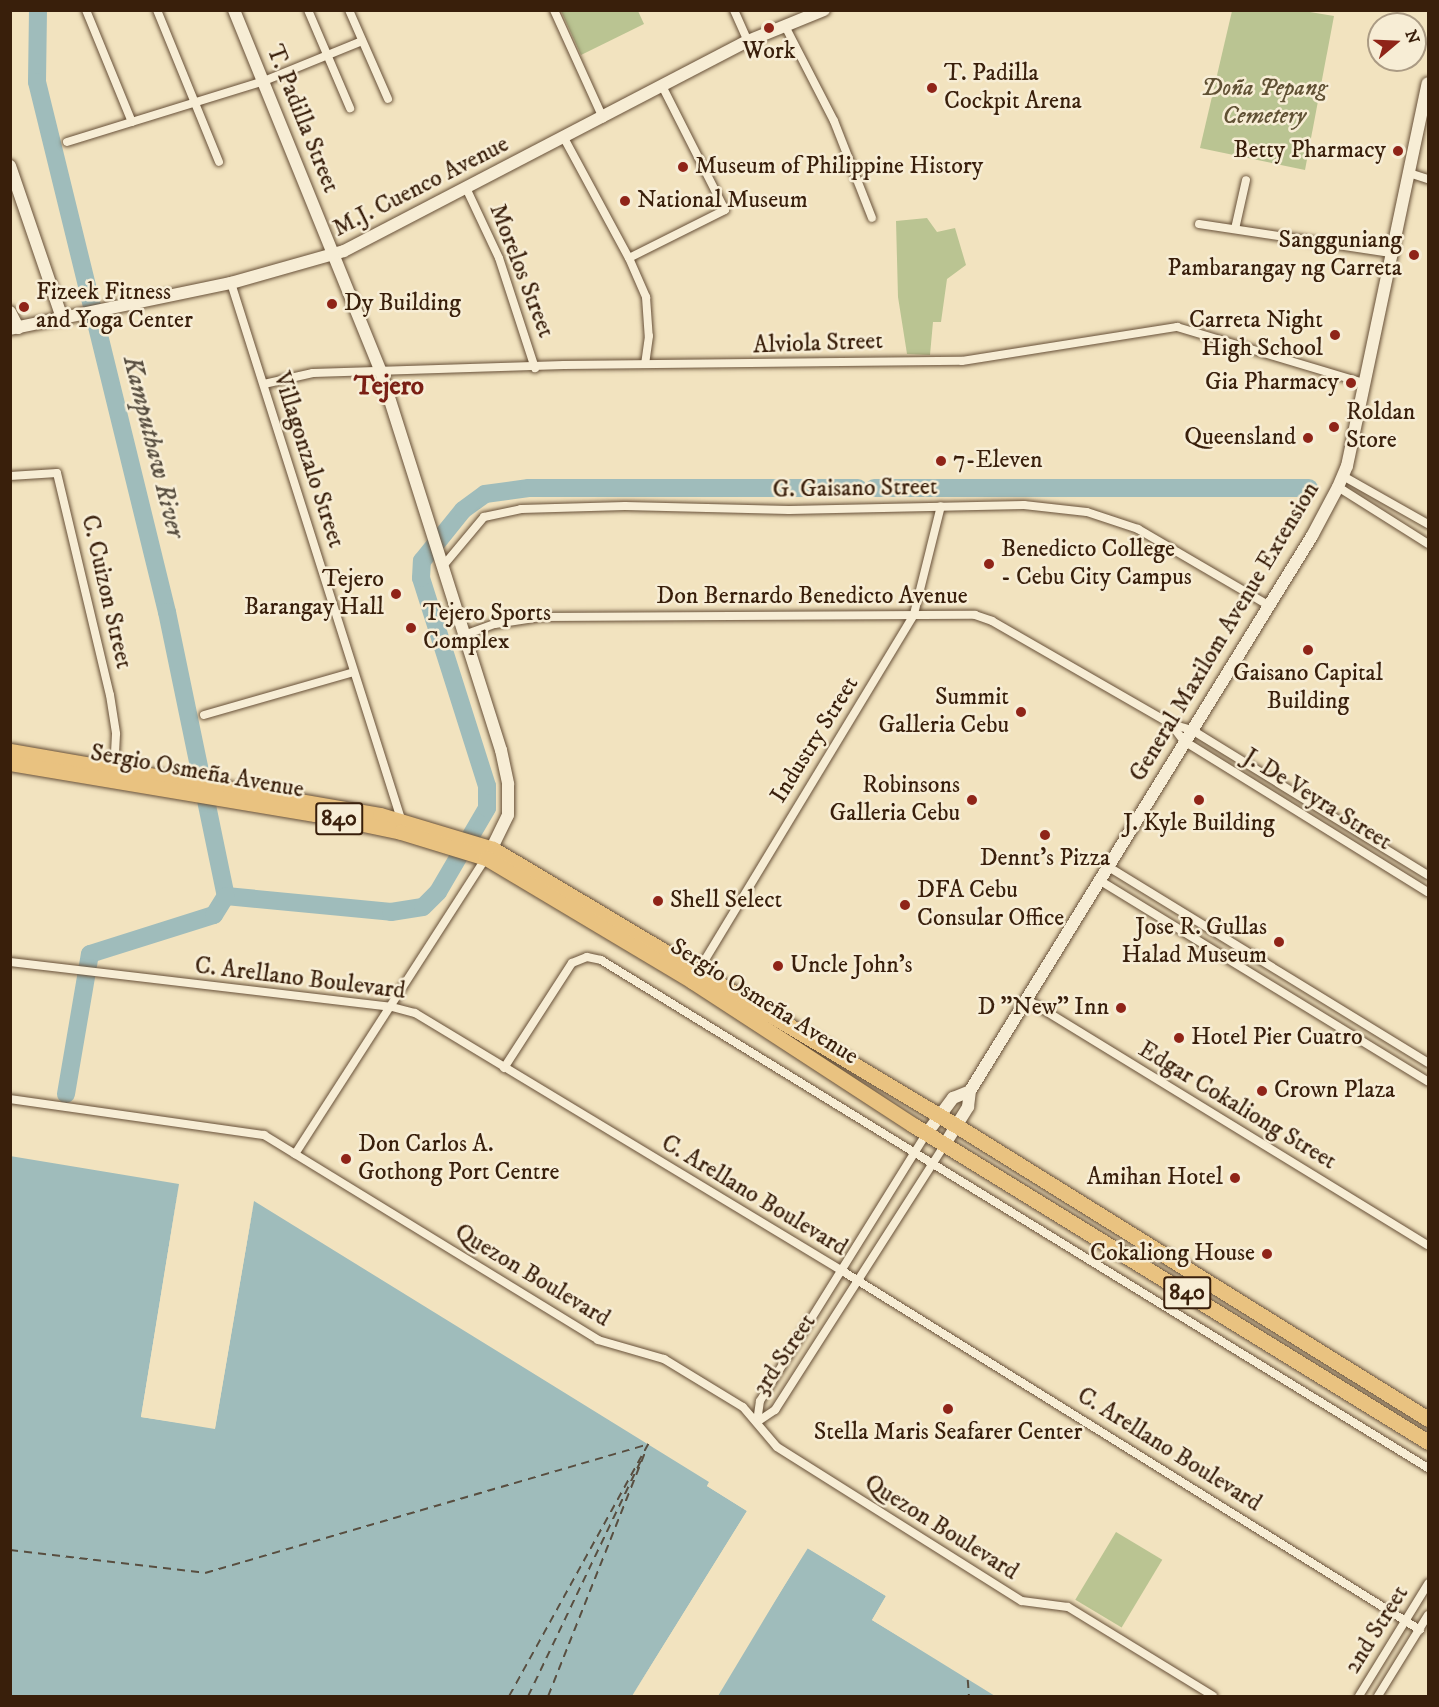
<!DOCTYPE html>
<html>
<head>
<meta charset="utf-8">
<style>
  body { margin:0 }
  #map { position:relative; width:1439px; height:1707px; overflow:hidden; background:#f2e3bf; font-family:"IM FELL DW Pica",serif }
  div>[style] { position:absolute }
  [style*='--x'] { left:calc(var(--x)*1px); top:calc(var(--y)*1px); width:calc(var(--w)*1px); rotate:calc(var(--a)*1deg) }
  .green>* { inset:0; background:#bac492; transform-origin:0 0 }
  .water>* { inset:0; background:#9fbcbb }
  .pier>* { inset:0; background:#f2e3bf }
  .river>* { height:18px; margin:-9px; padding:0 9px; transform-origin:9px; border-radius:9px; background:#9fbcbb }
  .ferry>* { height:1.5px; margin-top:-0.75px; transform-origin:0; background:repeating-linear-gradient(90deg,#584e40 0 8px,transparent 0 14px) }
  .roads { filter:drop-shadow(0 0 2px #675038) drop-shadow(0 0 2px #675038) }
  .street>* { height:8px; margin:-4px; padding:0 4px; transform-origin:4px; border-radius:4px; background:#f7edd5 }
  .secondary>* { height:12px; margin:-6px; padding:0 6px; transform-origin:6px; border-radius:6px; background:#f7edd5 }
  .highway>* { height:15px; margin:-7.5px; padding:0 7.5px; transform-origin:7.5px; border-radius:7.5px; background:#e9c280 }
  .dots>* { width:16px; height:16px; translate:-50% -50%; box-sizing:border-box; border:3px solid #f7edd5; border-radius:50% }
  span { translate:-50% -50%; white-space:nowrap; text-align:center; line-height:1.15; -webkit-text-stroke:5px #f7edd5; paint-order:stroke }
  .shield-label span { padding:2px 4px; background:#f7edd5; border:2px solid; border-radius:4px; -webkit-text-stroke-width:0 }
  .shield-label { font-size:22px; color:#391f0b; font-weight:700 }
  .poi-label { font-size:24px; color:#391f0b }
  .left { translate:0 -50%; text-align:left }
  .right { translate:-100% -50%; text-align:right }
  .park-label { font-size:24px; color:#605134; font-style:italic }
  .street-label { font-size:24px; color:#391f0b }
  .water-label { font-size:26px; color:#584e40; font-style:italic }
  .quarter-label { font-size:27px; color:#7a1f14; font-weight:700 }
  .frame { position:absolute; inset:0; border:12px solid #391f0b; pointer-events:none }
  .north { position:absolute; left:1367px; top:12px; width:60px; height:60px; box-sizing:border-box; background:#f7edd5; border:2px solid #ab9b84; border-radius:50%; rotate:71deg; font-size:16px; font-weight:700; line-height:24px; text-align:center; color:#391f0b }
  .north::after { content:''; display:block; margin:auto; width:21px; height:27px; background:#8f2418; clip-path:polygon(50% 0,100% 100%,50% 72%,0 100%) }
</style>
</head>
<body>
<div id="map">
  <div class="green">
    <i style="clip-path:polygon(561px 11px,638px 11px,644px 24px,581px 55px)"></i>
    <i style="clip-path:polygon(1232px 11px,1304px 11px,1334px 16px,1305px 170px,1200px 148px)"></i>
    <i style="clip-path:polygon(927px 218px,937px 232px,955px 228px,966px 265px,947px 279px,941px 322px,933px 322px,930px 355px,907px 354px,898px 297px,896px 221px)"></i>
    <i style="left:1116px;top:1532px;width:54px;height:79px;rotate:31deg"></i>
  </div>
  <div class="water">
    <i style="clip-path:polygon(10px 1156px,179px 1184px,141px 1417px,215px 1428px,254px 1201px,709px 1482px,707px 1486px,747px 1511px,632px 1696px,11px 1696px)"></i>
    <i style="clip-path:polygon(807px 1548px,886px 1596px,872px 1620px,995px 1696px,718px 1696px)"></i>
  </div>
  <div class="pier">
    <i style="clip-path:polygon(179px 1184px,144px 1415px,212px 1425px,254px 1201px,215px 1429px,141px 1417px)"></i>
    <i style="clip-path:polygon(711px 1479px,711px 1485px,750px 1512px,632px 1696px,747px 1511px,707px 1486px)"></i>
    <i style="clip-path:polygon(807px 1545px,889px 1594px,876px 1619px,998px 1696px,872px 1620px,886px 1596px,808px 1548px,715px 1696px)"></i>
  </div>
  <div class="river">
    <i style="--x:38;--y:10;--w:72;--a:90.8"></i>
    <i style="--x:37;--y:82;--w:546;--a:76.22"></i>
    <i style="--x:167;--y:612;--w:290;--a:78.3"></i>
    <i style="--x:874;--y:488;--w:435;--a:0"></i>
    <i style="--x:226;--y:896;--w:166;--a:5.5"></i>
    <i style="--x:391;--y:912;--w:32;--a:-9"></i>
    <i style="--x:423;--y:907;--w:21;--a:-45"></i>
    <i style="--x:438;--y:892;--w:97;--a:-59.7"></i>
    <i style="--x:487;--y:808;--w:22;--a:-90"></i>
    <i style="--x:487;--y:786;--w:218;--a:-107.6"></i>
    <i style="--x:421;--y:578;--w:17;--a:-87"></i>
    <i style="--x:422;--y:561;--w:65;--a:-51.2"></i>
    <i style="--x:463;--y:510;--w:27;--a:-36"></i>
    <i style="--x:485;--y:494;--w:44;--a:-7.8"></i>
    <i style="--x:529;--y:488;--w:329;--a:0"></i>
    <i style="--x:66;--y:1094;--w:142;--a:-80.3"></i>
    <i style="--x:90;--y:954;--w:130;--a:-17.5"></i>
    <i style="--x:214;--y:915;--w:22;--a:-58"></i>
  </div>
  <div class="ferry">
    <i style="--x:10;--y:1550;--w:196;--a:6.7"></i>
    <i style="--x:205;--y:1573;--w:461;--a:-16.2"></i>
    <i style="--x:968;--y:1680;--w:16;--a:86"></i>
    <i style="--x:509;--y:1696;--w:288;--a:-61.1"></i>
    <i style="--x:528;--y:1696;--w:264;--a:-64.4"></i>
    <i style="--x:548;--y:1696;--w:263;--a:-68.3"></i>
  </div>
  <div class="roads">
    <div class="street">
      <i style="--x:86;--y:10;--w:121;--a:67.7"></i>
      <i style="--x:157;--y:10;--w:164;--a:67.8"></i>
      <i style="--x:308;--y:10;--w:107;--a:66.8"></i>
      <i style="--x:349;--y:10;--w:97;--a:66.3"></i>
      <i style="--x:554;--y:10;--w:119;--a:65.6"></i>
      <i style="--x:734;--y:10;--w:34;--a:66"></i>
      <i style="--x:785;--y:26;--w:107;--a:62.7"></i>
      <i style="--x:834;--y:121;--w:104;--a:68.6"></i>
      <i style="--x:564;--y:138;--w:136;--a:61.6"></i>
      <i style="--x:629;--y:258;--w:43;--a:66.4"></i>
      <i style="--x:646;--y:297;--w:39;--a:86"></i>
      <i style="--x:649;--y:336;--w:28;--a:98"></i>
      <i style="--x:67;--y:142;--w:206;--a:-17.2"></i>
      <i style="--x:264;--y:81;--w:106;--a:-22.2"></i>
      <i style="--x:1409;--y:173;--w:20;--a:18"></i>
      <i style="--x:467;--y:190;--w:75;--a:64.8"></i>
      <i style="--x:499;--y:258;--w:116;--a:71.9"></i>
      <i style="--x:1199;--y:224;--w:194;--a:8.6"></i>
      <i style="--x:1235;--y:229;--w:50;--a:-77.3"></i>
      <i style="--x:629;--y:258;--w:107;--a:-26.6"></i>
      <i style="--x:725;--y:210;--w:139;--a:-116.9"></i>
      <i style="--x:231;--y:283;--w:562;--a:72.4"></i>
      <i style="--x:264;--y:384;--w:50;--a:-12.7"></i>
      <i style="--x:313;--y:373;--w:251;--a:-1.8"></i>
      <i style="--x:564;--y:365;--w:398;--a:-0.6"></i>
      <i style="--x:962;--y:361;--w:218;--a:-9"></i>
      <i style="--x:1177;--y:327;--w:195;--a:16.7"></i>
      <i style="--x:10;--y:476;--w:47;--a:-3.7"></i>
      <i style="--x:57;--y:473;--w:228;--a:76.6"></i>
      <i style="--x:110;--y:695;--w:39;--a:81"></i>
      <i style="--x:116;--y:734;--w:34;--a:93"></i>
      <i style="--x:1343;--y:476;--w:98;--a:29.5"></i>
      <i style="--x:1338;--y:487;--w:107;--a:32.3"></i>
      <i style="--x:443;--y:566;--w:64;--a:-50.1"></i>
      <i style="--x:484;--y:517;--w:38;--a:-12"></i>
      <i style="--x:521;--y:509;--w:104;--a:-1.7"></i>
      <i style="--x:625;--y:506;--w:164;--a:1.4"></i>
      <i style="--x:789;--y:510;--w:235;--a:-1.2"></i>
      <i style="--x:1024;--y:505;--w:63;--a:6.3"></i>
      <i style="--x:1087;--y:512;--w:54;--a:18.4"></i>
      <i style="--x:1138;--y:529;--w:151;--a:30.3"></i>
      <i style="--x:464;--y:635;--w:33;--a:-20"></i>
      <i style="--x:495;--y:624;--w:46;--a:-8.8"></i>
      <i style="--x:540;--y:617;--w:435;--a:-0.3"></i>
      <i style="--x:975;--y:615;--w:18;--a:19"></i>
      <i style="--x:992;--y:621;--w:207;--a:29.9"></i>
      <i style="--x:1171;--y:724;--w:22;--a:16"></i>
      <i style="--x:1192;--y:730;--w:277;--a:31.6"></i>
      <i style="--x:204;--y:715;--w:156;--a:-16"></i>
      <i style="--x:1171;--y:724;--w:21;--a:53"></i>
      <i style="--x:1184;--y:741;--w:287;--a:31.8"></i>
      <i style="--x:1107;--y:866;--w:377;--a:31.5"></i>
      <i style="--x:1099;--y:880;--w:386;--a:31.5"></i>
      <i style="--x:10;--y:962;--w:385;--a:6.7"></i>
      <i style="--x:392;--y:1007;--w:24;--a:15"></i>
      <i style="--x:415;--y:1013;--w:501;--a:31.12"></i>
      <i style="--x:844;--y:1272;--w:678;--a:31.86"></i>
      <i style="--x:697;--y:973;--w:419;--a:-58.8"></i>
      <i style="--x:914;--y:614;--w:111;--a:-76"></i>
      <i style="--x:1026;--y:999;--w:471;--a:31.5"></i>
      <i style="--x:504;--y:1068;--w:125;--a:-57.1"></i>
      <i style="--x:572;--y:963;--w:16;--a:-22"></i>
      <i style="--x:587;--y:957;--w:14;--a:12"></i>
      <i style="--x:601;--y:960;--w:971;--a:31.56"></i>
      <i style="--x:10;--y:1099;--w:257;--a:8.1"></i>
      <i style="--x:264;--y:1135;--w:392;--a:31.5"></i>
      <i style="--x:598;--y:1340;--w:69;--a:16.1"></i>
      <i style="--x:664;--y:1359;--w:92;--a:31.3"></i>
      <i style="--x:743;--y:1407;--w:52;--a:49.6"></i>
      <i style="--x:777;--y:1447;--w:289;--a:32.2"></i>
      <i style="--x:1022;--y:1601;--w:46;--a:7.4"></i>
      <i style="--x:1068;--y:1607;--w:170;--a:31.5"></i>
      <i style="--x:295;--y:1154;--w:352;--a:-57.2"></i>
      <i style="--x:757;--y:1422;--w:22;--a:-34"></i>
      <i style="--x:775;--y:1410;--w:316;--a:-57.4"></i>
      <i style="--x:757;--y:1422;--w:21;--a:-82"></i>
      <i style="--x:760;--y:1401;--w:316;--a:-58.1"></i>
      <i style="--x:1359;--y:1696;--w:132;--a:-58.4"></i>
      <i style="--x:1378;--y:1696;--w:95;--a:-58.3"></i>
    </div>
    <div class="secondary">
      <i style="--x:234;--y:10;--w:391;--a:67.9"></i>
      <i style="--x:381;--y:372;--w:397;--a:72.4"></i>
      <i style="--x:501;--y:750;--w:35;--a:78"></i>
      <i style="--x:508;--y:784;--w:31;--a:90"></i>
      <i style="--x:508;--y:815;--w:43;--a:116"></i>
      <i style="--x:10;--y:166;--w:161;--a:71.1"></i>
      <i style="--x:10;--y:312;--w:18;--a:63"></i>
      <i style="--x:10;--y:329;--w:226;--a:-11.8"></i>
      <i style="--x:231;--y:283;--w:117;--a:-15.8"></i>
      <i style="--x:344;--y:251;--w:455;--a:-27.5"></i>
      <i style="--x:748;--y:41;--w:82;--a:-22.2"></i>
      <i style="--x:927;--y:1133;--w:44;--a:-53.4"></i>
      <i style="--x:953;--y:1098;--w:18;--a:-22"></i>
      <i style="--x:945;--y:1144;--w:44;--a:-58.1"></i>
      <i style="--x:968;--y:1107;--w:16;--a:-83"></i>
      <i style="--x:970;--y:1091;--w:652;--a:-58.36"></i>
      <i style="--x:1312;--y:536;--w:55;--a:-62"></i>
      <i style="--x:1338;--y:487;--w:23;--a:-67"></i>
      <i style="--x:1347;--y:466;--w:391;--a:-78.1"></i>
    </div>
    <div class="highway">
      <i style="--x:10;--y:751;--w:375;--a:9.8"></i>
      <i style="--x:380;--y:815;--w:118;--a:16.7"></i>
      <i style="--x:493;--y:849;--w:540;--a:30.84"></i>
      <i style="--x:957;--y:1126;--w:555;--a:31.88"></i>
      <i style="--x:10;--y:763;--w:309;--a:9.5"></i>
      <i style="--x:315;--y:814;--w:88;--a:11.8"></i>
      <i style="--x:401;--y:832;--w:89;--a:17"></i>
      <i style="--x:486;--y:858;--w:240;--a:30.8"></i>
      <i style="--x:692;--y:981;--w:264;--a:33.1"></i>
      <i style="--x:913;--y:1125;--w:605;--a:31.61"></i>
    </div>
  </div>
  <div class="dots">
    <i style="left:769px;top:28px;background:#8f2418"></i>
    <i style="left:932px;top:88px;background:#8f2418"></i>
    <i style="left:1398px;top:151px;background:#8f2418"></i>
    <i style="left:683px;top:167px;background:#8f2418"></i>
    <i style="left:625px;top:201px;background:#8f2418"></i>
    <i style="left:1414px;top:255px;background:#8f2418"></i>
    <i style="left:332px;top:304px;background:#8f2418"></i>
    <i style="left:24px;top:307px;background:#8f2418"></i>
    <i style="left:1335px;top:335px;background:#8f2418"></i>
    <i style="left:1351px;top:383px;background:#8f2418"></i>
    <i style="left:1334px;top:427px;background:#8f2418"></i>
    <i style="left:1308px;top:438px;background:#8f2418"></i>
    <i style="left:941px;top:461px;background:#8f2418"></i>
    <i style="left:989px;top:564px;background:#8f2418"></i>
    <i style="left:396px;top:594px;background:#8f2418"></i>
    <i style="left:411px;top:628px;background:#8f2418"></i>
    <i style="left:1308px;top:650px;background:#8f2418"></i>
    <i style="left:1021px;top:712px;background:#8f2418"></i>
    <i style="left:972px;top:800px;background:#8f2418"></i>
    <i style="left:1199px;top:800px;background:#8f2418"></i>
    <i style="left:1045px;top:835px;background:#8f2418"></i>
    <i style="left:658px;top:901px;background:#8f2418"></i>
    <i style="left:905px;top:905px;background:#8f2418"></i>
    <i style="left:1279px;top:942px;background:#8f2418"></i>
    <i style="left:778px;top:966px;background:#8f2418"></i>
    <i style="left:1121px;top:1008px;background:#8f2418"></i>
    <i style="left:1179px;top:1038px;background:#8f2418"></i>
    <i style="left:1262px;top:1091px;background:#8f2418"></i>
    <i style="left:346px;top:1159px;background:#8f2418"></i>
    <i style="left:1235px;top:1178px;background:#8f2418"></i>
    <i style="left:1267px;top:1254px;background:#8f2418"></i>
    <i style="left:948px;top:1409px;background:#8f2418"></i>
  </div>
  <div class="shield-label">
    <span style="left:339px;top:819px">840</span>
    <span style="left:1187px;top:1293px">840</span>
  </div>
  <div class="poi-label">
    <span style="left:769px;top:52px">Work</span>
    <span class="left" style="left:944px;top:88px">T. Padilla<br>Cockpit Arena</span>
    <span class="right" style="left:1386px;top:151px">Betty Pharmacy</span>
    <span class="left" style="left:695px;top:167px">Museum of Philippine History</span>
    <span class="left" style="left:637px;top:201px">National Museum</span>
    <span class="right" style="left:1402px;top:255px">Sangguniang<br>Pambarangay ng Carreta</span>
    <span class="left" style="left:36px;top:307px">Fizeek Fitness<br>and Yoga Center</span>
    <span class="left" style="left:344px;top:304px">Dy Building</span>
    <span class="right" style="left:1323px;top:335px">Carreta Night<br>High School</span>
    <span class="right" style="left:1339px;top:383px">Gia Pharmacy</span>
    <span class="left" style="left:1346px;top:427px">Roldan<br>Store</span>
    <span class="right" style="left:1296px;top:438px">Queensland</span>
    <span class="left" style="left:953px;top:461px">7-Eleven</span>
    <span class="left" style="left:1001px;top:564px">Benedicto College<br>- Cebu City Campus</span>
    <span class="right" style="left:384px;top:594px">Tejero<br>Barangay Hall</span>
    <span class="left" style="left:423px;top:628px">Tejero Sports<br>Complex</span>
    <span style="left:1308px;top:688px">Gaisano Capital<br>Building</span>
    <span class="right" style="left:1009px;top:712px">Summit<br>Galleria Cebu</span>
    <span class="right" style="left:960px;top:800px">Robinsons<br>Galleria Cebu</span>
    <span style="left:1199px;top:824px">J. Kyle Building</span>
    <span style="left:1045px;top:859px">Dennt's Pizza</span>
    <span class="left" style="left:917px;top:905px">DFA Cebu<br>Consular Office</span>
    <span class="left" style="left:670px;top:901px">Shell Select</span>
    <span class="right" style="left:1267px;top:942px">Jose R. Gullas<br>Halad Museum</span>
    <span class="left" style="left:790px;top:966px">Uncle John's</span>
    <span class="right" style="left:1109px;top:1008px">D "New" Inn</span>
    <span class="left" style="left:1191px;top:1038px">Hotel Pier Cuatro</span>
    <span class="left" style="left:1274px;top:1091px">Crown Plaza</span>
    <span class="left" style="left:358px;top:1159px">Don Carlos A.<br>Gothong Port Centre</span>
    <span class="right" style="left:1223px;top:1178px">Amihan Hotel</span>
    <span class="right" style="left:1255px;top:1254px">Cokaliong House</span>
    <span style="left:948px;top:1433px">Stella Maris Seafarer Center</span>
  </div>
  <div class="park-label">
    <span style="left:1264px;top:103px">Doña Pepang<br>Cemetery</span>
  </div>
  <div class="street-label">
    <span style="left:302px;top:119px;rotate:68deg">T. Padilla Street</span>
    <span style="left:421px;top:187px;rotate:-27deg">M.J. Cuenco Avenue</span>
    <span style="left:521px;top:271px;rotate:69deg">Morelos Street</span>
    <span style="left:818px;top:344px;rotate:-2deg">Alviola Street</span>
    <span style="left:308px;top:460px;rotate:72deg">Villagonzalo Street</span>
    <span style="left:855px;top:489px;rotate:-1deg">G. Gaisano Street</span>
    <span style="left:106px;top:592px;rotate:77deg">C. Cuizon Street</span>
    <span style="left:812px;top:597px">Don Bernardo Benedicto Avenue</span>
    <span style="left:1225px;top:632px;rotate:-59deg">General Maxilom Avenue Extension</span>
    <span style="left:815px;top:740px;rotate:-58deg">Industry Street</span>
    <span style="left:197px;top:772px;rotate:10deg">Sergio Osmeña Avenue</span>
    <span style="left:1317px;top:800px;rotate:32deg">J. De Veyra Street</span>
    <span style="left:300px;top:979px;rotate:7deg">C. Arellano Boulevard</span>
    <span style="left:764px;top:1002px;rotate:32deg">Sergio Osmeña Avenue</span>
    <span style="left:1237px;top:1106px;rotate:31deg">Edgar Cokaliong Street</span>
    <span style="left:754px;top:1196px;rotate:31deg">C. Arellano Boulevard</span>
    <span style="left:532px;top:1276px;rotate:31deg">Quezon Boulevard</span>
    <span style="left:785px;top:1355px;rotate:-56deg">3rd Street</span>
    <span style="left:1169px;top:1450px;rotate:32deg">C. Arellano Boulevard</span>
    <span style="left:941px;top:1528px;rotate:32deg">Quezon Boulevard</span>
    <span style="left:1377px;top:1630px;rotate:-58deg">2nd Street</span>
  </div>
  <div class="water-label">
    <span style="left:153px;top:447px;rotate:76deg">Kamputhaw River</span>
  </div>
  <div class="quarter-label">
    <span style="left:389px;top:387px">Tejero</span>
  </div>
  <div class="frame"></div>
  <div class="north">N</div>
</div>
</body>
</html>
